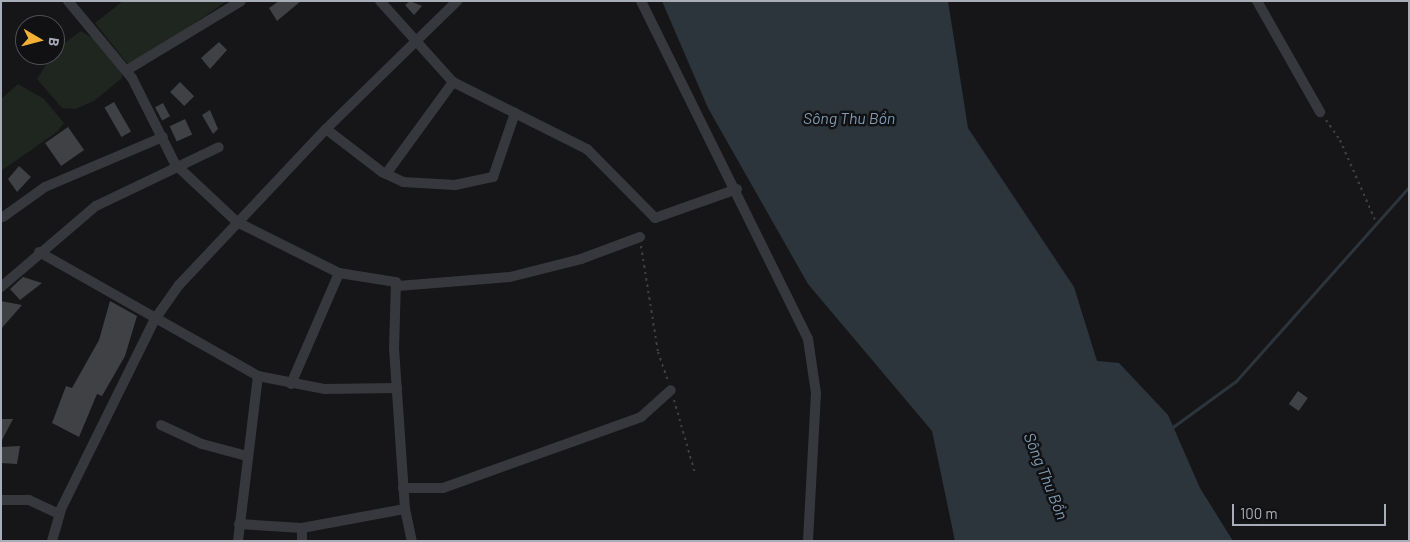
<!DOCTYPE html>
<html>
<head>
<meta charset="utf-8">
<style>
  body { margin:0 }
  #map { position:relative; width:1410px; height:542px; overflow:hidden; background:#161618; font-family:Barlow,sans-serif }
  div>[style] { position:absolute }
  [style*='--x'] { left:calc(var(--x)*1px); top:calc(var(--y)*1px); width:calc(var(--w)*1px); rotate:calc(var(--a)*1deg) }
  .green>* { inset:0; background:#1e261f }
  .water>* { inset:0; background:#2c353c }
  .stream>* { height:3px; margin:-1.5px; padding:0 1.5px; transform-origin:1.5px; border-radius:1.5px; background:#2c353c }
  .building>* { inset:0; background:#404145; transform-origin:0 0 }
  .path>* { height:2px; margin-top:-1px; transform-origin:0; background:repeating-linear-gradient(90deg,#3d3f44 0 2.5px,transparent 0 6.5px) }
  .minor>* { height:10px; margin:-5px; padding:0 5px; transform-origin:5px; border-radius:5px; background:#37383d }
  span { translate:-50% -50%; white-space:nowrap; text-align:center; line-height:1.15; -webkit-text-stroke:5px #111113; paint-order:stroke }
  .water-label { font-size:16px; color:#7f9bb3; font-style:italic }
  .frame { position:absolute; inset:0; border:2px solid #a8adb8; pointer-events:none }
  .north { position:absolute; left:15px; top:15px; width:50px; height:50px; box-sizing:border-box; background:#111113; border:1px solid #4d4f55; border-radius:50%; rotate:98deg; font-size:14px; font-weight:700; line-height:20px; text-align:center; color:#a8adb8 }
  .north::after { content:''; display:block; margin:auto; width:18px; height:22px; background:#f2b134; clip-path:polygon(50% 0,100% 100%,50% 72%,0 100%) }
  .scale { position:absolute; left:1232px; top:504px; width:154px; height:22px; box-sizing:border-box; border:2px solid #a8adb8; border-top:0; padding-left:6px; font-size:15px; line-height:18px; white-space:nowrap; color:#a8adb8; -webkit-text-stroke:4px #111113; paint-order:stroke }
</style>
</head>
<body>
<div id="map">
  <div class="green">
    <i style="clip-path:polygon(123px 1px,227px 1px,135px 64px,127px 63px,95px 23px)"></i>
    <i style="clip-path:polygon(81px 31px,100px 43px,122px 71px,122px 78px,94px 101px,75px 109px,62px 108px,37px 79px,55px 50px)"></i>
    <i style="clip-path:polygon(18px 84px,44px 99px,64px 123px,57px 132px,1px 171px,1px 99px)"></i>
  </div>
  <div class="water">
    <i style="clip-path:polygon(662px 1px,948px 1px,968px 128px,1074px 287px,1097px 361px,1119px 363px,1168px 415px,1200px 488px,1233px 541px,955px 541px,932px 431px,808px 284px,708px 108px)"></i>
  </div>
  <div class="stream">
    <i style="--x:1170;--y:429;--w:82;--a:-36"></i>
    <i style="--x:1236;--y:381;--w:260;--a:-48.3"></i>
  </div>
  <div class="building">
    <i style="clip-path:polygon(279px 1px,301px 1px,277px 21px,269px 8px)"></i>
    <i style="clip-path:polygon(410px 1px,422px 6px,414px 15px,405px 5px)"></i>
    <i style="clip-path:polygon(219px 42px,227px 50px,210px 69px,201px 58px)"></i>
    <i style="left:180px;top:82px;width:20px;height:14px;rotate:45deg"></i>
    <i style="left:114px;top:102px;width:34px;height:11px;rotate:60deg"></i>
    <i style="left:163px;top:103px;width:15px;height:9px;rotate:62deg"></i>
    <i style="clip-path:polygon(210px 110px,218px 129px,213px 134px,202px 115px)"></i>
    <i style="left:185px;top:119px;width:17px;height:17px;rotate:65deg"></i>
    <i style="left:68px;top:127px;width:28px;height:28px;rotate:55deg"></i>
    <i style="clip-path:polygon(19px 166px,31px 177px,17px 192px,8px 179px)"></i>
    <i style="clip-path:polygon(23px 277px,42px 283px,20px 300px,10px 289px)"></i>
    <i style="clip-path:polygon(1px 301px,22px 305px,1px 329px)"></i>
    <i style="clip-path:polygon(110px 301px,137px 316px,125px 356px,102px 396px,97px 394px,79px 437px,52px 423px,66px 386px,72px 388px,99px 340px)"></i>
    <i style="left:1298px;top:391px;width:12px;height:16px;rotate:35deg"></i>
    <i style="clip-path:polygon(1px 419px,13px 419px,1px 442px)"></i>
    <i style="clip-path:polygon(20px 446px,17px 464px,1px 463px,1px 447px)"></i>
  </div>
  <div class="path">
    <i style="--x:1326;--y:120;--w:24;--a:55"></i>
    <i style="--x:1340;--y:140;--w:87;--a:66.4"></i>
    <i style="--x:641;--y:246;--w:107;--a:80.9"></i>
    <i style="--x:658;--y:352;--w:31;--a:71"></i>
    <i style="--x:674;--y:400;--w:76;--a:74"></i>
  </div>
  <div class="minor">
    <i style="--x:68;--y:1;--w:100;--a:50.3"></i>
    <i style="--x:132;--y:78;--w:96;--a:63.4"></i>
    <i style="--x:175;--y:164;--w:85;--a:43.1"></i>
    <i style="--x:237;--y:222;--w:114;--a:26.6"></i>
    <i style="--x:339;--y:273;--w:58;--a:9"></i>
    <i style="--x:396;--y:282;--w:66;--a:91.7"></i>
    <i style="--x:394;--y:348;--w:161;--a:86.1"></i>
    <i style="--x:405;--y:509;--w:33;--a:78"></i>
    <i style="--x:380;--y:1;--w:109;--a:48"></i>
    <i style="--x:453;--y:82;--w:150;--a:26.6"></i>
    <i style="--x:587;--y:149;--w:97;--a:45.4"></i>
    <i style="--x:655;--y:218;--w:87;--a:-19.5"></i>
    <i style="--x:641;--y:1;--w:377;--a:63.7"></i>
    <i style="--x:808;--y:339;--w:55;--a:81.6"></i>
    <i style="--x:816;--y:393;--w:148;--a:93.1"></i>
    <i style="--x:1257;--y:1;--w:128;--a:60.4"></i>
    <i style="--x:127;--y:70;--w:133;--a:-31.2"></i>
    <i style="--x:326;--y:129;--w:71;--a:37.5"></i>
    <i style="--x:382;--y:172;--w:23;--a:25"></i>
    <i style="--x:403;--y:182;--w:52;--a:3.3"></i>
    <i style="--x:455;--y:185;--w:39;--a:-12"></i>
    <i style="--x:493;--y:177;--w:68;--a:-71"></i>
    <i style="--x:386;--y:174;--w:114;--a:-53.9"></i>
    <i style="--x:3;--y:217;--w:52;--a:-35.5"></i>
    <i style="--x:45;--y:187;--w:128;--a:-23"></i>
    <i style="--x:39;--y:252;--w:252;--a:29.5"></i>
    <i style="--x:258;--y:376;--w:67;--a:11.1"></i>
    <i style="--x:324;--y:389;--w:73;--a:-0.8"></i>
    <i style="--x:398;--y:286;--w:112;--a:-4.6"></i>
    <i style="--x:510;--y:277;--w:73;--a:-14.2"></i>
    <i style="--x:581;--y:259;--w:63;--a:-20.4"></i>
    <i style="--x:1;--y:287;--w:125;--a:-40.5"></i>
    <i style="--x:96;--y:206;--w:136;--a:-25.6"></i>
    <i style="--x:291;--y:384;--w:121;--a:-66.6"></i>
    <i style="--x:161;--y:425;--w:45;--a:24.9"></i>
    <i style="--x:202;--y:444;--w:47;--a:14.9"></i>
    <i style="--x:403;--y:488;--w:40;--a:0"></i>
    <i style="--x:443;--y:488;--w:210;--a:-19.7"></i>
    <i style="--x:641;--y:417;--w:40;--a:-42"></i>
    <i style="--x:1;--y:500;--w:28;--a:0"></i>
    <i style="--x:29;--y:500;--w:33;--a:25"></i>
    <i style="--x:239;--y:524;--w:63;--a:3.6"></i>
    <i style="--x:302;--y:528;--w:105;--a:-10.5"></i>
    <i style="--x:302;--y:528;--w:13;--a:90"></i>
    <i style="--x:52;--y:541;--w:33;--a:-74"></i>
    <i style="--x:61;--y:509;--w:212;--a:-63.7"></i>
    <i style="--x:155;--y:319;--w:42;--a:-54.8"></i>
    <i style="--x:179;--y:285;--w:214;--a:-46.7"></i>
    <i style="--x:326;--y:129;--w:183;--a:-44.3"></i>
    <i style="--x:238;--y:541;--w:166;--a:-83.1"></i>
  </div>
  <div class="water-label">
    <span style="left:849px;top:118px">Sông Thu Bồn</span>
    <span style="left:1046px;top:476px;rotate:68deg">Sông Thu Bồn</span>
  </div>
  <div class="frame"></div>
  <div class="north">B</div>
  <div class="scale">100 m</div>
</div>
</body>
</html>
